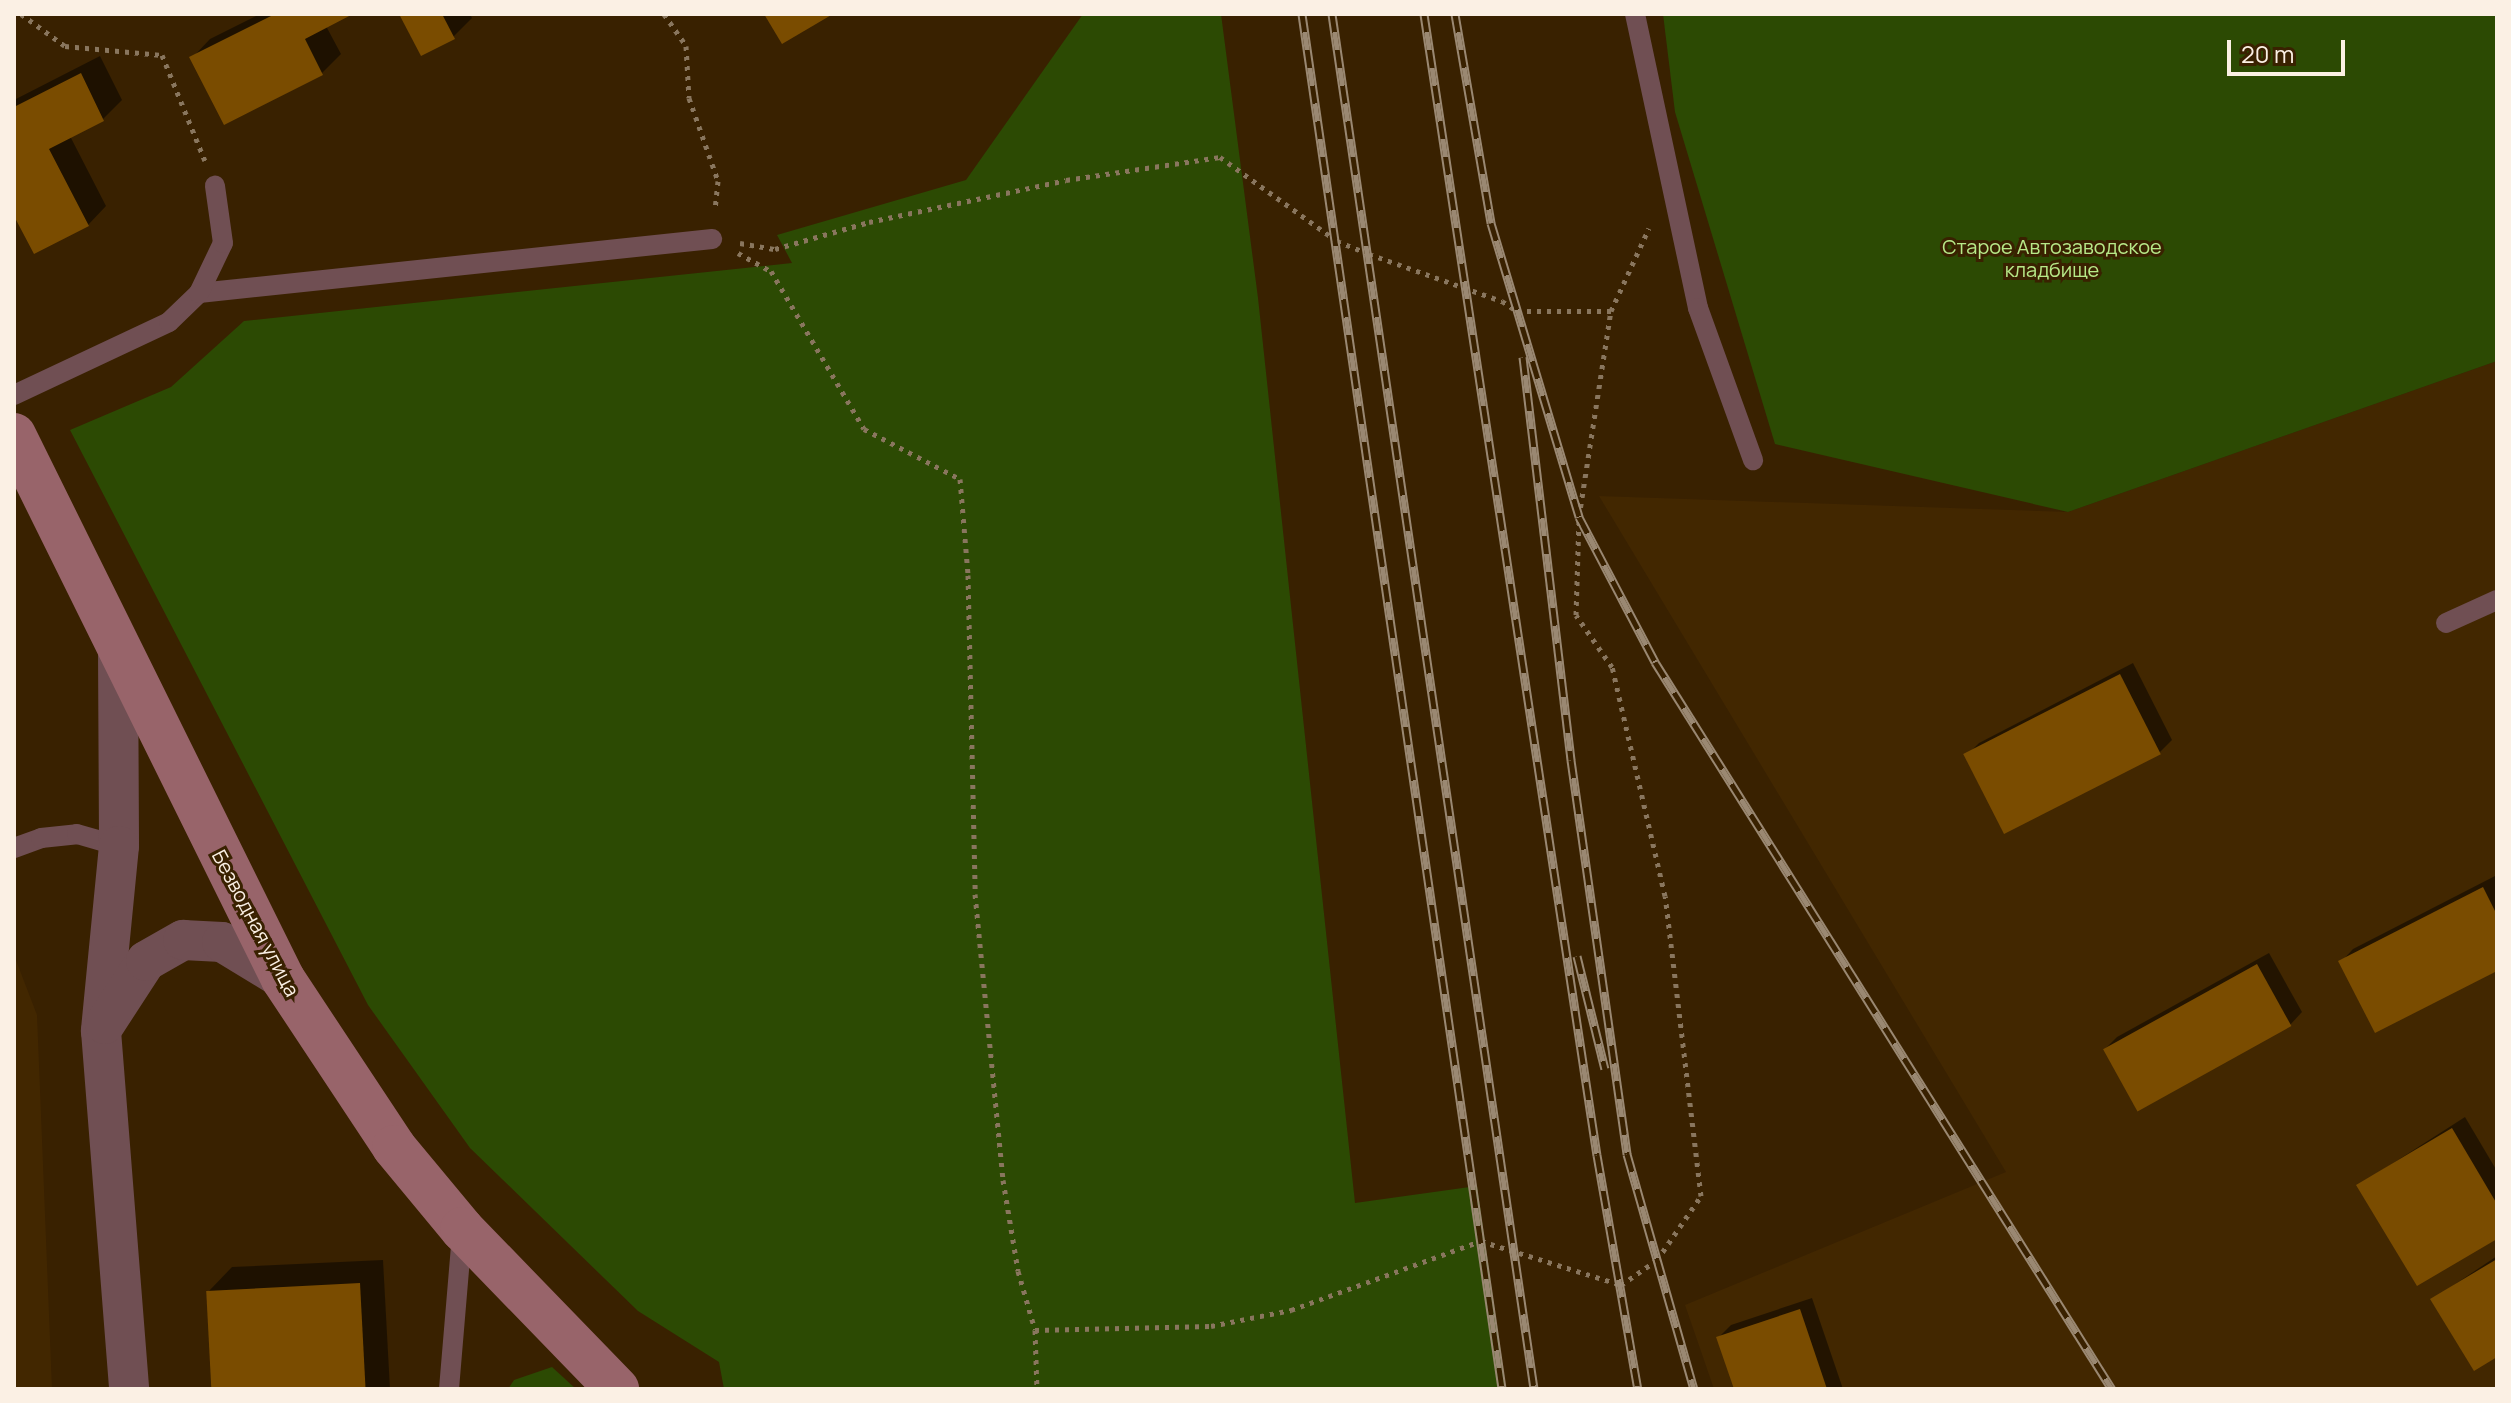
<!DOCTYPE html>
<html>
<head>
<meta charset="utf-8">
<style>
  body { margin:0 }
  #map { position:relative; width:2511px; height:1403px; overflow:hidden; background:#392100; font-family:Manrope,sans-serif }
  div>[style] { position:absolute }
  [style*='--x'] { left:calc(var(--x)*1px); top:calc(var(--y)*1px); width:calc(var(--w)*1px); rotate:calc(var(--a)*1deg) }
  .built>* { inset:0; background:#422700 }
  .green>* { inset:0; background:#2c4a03 }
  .shadow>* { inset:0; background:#0007 }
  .building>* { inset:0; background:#7a4c00; transform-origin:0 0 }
  .path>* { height:5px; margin-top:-2.5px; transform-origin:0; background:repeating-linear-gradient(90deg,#89765e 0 4px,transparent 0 10px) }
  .lane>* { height:20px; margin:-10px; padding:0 10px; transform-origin:10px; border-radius:10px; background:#704f53 }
  .street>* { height:40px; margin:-20px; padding:0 20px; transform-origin:20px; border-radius:20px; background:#704f53 }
  .secondary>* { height:44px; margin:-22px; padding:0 22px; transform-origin:22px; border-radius:22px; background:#98646a }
  .rail>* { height:9px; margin-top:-4.5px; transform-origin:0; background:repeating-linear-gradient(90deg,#392100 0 18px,#9a8872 0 36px); box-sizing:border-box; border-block:2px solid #9a8872 }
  span { translate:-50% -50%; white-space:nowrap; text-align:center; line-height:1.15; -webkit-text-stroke:6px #392100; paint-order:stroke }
  .park-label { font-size:20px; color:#b7e988 }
  .street-label { font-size:20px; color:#fbf0e4 }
  .frame { position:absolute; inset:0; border:16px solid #fbf0e4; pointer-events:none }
  .scale { position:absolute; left:2227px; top:40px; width:118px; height:36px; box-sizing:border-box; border:4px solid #fbf0e4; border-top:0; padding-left:10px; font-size:24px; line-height:28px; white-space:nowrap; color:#fbf0e4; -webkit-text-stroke:6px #392100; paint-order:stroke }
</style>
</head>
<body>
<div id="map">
  <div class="built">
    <i style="clip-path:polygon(2497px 361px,2497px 1389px,1714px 1389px,1685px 1305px,2006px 1172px,1599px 496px,2068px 512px)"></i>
    <i style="clip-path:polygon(14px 955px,37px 1015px,52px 1389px,14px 1389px)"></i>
  </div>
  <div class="green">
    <i style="clip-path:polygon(1083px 14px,1221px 14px,1258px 298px,1355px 1203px,1477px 1186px,1506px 1389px,724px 1389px,719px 1362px,638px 1311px,470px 1148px,368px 1005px,70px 430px,171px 387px,244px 321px,792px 263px,777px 235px,966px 180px)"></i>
    <i style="clip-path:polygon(1663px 14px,2497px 14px,2497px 361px,2068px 512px,1775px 444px,1675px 112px)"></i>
    <i style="clip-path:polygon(552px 1367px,576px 1389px,508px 1389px,514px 1380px)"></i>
  </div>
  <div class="shadow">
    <i style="clip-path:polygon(260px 14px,348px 14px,326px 26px,341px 54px,322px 73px,192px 58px,210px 39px)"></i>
    <i style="clip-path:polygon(401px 14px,470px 14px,472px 18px,453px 37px)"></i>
    <i style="clip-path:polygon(100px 56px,122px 100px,103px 119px,70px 136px,106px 206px,88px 225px,14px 211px,14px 100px)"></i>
    <i style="clip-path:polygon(2133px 663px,2172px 740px,2160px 752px,2006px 831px,1967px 755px,1979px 743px)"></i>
    <i style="clip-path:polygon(2495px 876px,2497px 969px,2341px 962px,2353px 949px)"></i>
    <i style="clip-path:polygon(2269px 953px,2302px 1012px,2290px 1025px,2105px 1049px,2117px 1037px)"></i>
    <i style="clip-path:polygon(2465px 1117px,2497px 1171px,2497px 1237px,2359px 1185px)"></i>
    <i style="clip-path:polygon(2497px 1256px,2497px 1354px,2433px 1299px)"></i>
    <i style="clip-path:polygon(383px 1260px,390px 1389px,213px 1389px,208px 1292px,232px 1267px)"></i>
    <i style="clip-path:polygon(1812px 1298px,1843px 1389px,1736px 1389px,1718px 1338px,1731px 1325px)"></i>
  </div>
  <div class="building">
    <i style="clip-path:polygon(275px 14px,353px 14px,305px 39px,323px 75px,224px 125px,189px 57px)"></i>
    <i style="clip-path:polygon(399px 14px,442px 14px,455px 39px,421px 56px)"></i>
    <i style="clip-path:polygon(764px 14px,833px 14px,782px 44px)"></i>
    <i style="clip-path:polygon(81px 73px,104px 121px,49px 149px,89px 226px,34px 254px,14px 216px,14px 107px)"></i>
    <i style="left:2120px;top:674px;width:90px;height:176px;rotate:63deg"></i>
    <i style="clip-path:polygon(2483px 887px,2497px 915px,2497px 971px,2375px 1033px,2338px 961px)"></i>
    <i style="left:2257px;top:964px;width:71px;height:176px;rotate:61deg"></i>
    <i style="clip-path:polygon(2452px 1128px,2497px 1204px,2497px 1239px,2417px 1286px,2356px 1185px)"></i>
    <i style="clip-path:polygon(2497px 1259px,2497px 1357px,2474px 1371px,2430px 1299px)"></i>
    <i style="left:360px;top:1283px;width:106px;height:154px;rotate:87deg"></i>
    <i style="clip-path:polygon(1800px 1309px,1827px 1389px,1734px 1389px,1716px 1337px)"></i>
  </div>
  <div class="path">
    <i style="--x:21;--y:14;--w:54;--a:36"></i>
    <i style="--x:65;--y:46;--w:97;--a:5.3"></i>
    <i style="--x:162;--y:55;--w:114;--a:67.9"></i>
    <i style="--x:664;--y:14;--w:39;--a:55"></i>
    <i style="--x:686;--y:46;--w:52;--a:86.7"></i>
    <i style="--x:689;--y:98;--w:88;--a:70.7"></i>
    <i style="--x:718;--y:181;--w:29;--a:96"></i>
    <i style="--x:740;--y:243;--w:36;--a:10"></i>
    <i style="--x:775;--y:249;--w:98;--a:-16"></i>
    <i style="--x:869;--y:222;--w:201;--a:-12"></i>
    <i style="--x:1066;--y:180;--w:156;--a:-8.5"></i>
    <i style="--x:1220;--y:157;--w:144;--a:35.7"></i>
    <i style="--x:1337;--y:241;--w:35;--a:22"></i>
    <i style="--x:1369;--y:254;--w:141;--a:19.5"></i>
    <i style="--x:1502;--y:301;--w:18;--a:34"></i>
    <i style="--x:1517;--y:311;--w:94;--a:0"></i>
    <i style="--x:738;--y:253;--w:38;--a:29"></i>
    <i style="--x:771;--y:271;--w:183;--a:59.5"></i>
    <i style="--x:864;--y:429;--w:108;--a:27.5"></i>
    <i style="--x:960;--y:479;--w:96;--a:85.2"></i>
    <i style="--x:968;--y:575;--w:319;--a:88.7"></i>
    <i style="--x:975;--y:894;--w:287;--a:84.4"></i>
    <i style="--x:1003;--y:1180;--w:92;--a:80.6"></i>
    <i style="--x:1018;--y:1271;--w:61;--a:73.9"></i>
    <i style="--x:1035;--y:1330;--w:59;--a:88.1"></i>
    <i style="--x:1035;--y:1330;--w:176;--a:-1.3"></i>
    <i style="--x:1211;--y:1326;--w:82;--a:-11.3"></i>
    <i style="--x:1291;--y:1310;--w:202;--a:-20"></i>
    <i style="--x:1481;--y:1241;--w:147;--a:17.4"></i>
    <i style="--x:1621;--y:1285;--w:44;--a:-34.8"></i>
    <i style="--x:1657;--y:1260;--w:78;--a:-55.5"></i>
    <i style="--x:1701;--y:1196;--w:302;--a:-96.8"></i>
    <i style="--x:1665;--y:896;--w:235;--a:-103"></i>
    <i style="--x:1612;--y:667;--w:63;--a:-124.7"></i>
    <i style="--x:1576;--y:615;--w:98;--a:-88.2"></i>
    <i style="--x:1579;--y:517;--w:208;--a:-81.2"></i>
    <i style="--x:1611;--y:311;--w:91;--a:-65.4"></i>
  </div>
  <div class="lane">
    <i style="--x:1635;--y:14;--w:301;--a:77.9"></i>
    <i style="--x:1698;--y:308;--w:162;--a:70.1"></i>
    <i style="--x:199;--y:293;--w:516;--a:-6.01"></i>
    <i style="--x:14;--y:395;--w:171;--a:-25.2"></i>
    <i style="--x:169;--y:322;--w:42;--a:-44"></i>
    <i style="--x:199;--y:293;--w:55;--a:-64.4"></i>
    <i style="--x:223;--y:243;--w:58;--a:-98"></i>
    <i style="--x:2446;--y:623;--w:56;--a:-24.3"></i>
    <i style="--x:14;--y:848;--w:29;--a:-20"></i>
    <i style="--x:41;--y:838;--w:36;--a:-6"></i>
    <i style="--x:77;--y:834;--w:44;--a:15.9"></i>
    <i style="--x:449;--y:1389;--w:157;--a:-85.2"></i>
  </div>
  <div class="street">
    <i style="--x:118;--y:650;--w:196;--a:89.7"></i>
    <i style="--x:119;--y:846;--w:186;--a:95.6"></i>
    <i style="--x:101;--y:1031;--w:359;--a:85.5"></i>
    <i style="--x:105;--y:1024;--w:75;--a:-56.9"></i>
    <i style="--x:146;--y:961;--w:43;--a:-29.6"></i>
    <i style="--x:183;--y:940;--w:39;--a:3"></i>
    <i style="--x:222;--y:942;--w:71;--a:31.2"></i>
  </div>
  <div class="secondary">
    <i style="--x:14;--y:435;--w:607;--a:63.69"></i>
    <i style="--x:283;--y:979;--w:201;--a:56.5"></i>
    <i style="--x:394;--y:1147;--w:107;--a:50.3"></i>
    <i style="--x:462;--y:1229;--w:223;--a:45.9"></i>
  </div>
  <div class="rail">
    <i style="--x:1302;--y:14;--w:1389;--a:81.72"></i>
    <i style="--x:1332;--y:14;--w:1390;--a:81.64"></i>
    <i style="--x:1424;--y:14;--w:1154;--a:81.38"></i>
    <i style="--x:1597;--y:1155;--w:238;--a:80.1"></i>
    <i style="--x:1455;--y:14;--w:212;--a:80.2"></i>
    <i style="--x:1491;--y:223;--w:307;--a:73.3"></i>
    <i style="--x:1579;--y:517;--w:164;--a:62.3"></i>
    <i style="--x:1655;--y:662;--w:859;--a:57.85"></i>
    <i style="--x:1523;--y:357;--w:406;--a:83.2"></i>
    <i style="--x:1571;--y:760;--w:398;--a:81.9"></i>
    <i style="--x:1627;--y:1154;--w:244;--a:74.1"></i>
    <i style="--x:1577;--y:956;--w:116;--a:76.1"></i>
  </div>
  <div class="park-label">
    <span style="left:2052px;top:258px">Старое Автозаводское<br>кладбище</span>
  </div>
  <div class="street-label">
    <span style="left:256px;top:923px;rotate:62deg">Безводная улица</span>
  </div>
  <div class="frame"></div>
  <div class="scale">20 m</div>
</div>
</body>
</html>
